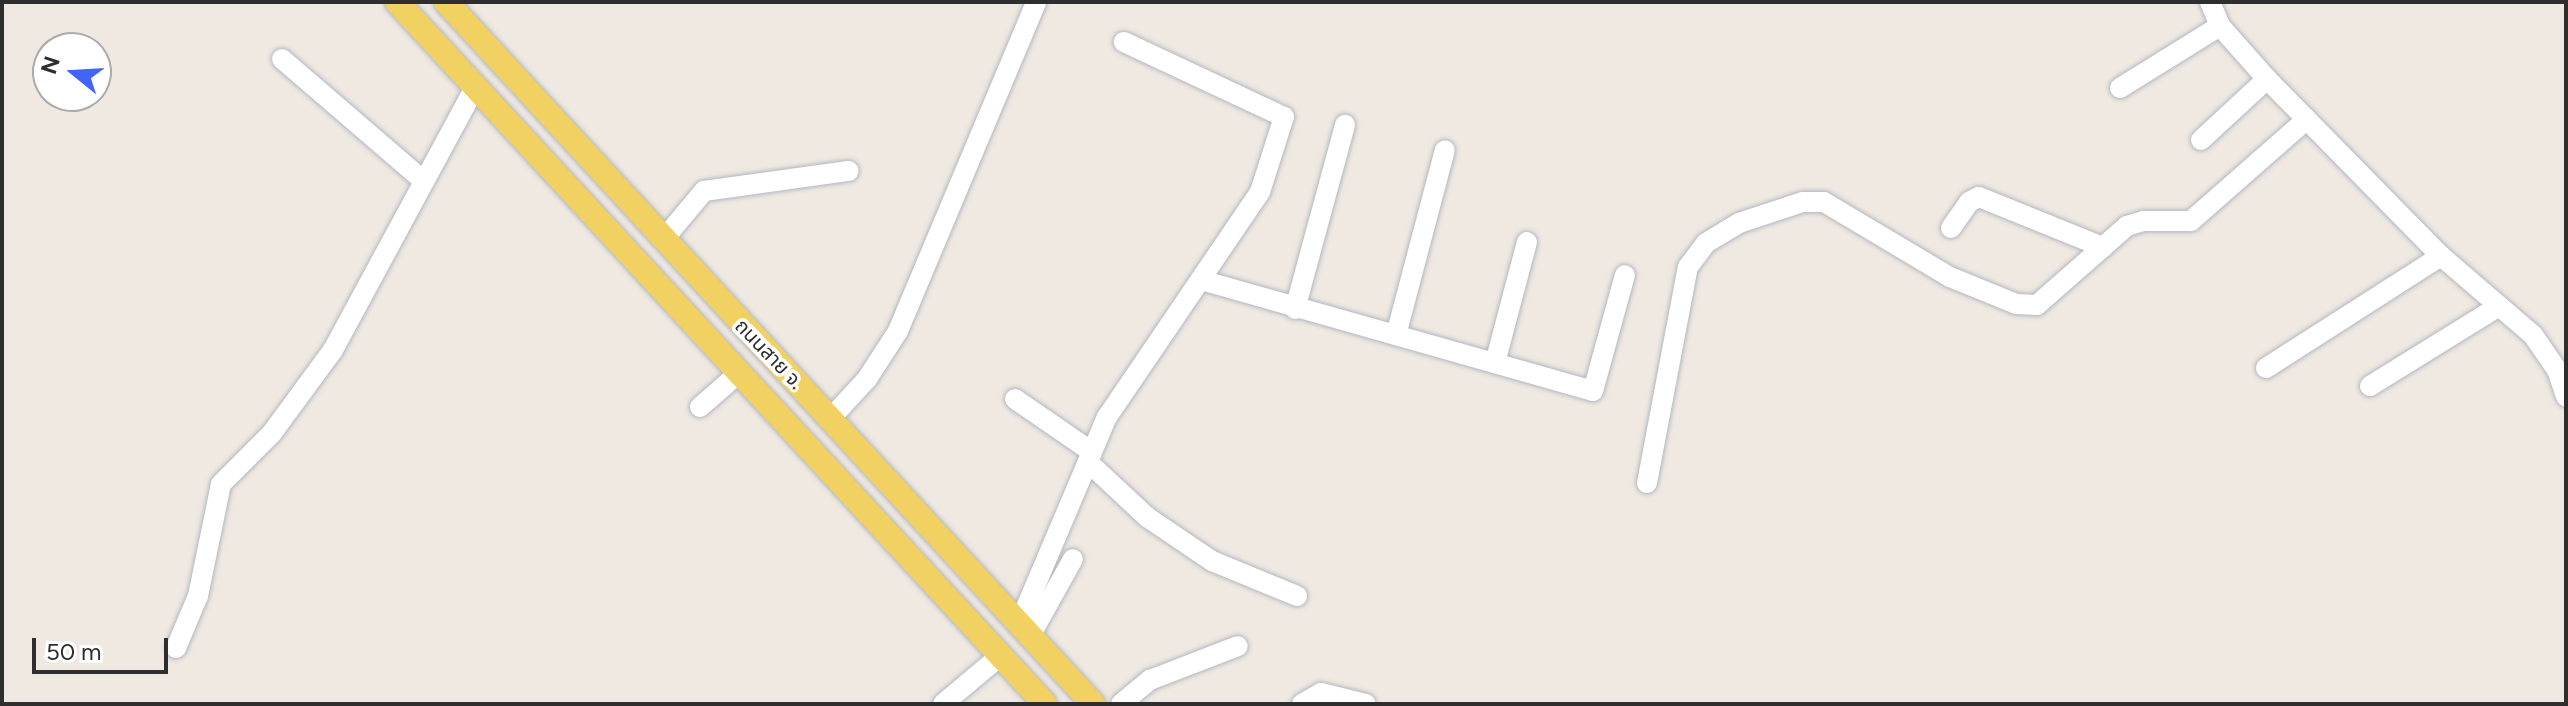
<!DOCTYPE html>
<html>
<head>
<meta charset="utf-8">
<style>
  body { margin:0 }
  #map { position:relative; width:2568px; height:706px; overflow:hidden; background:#efe9e1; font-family:Figtree,"Noto Sans Thai",sans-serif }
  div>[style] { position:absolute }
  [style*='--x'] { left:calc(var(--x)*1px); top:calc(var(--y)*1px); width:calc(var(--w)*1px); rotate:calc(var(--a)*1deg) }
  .roads { filter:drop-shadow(0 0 2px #b4b7c1) drop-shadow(0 0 2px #b4b7c1) }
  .minor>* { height:20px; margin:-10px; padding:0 10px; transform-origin:10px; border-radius:10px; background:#fff }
  .major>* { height:24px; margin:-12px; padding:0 12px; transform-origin:12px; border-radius:12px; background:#f2d163 }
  span { translate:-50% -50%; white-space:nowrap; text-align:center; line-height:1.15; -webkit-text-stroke:7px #fff; paint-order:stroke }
  .street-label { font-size:20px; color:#2e2e2e }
  .frame { position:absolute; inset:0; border:4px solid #2e2e2e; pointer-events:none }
  .north { position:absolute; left:32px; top:32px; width:80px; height:80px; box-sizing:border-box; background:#fff; border:2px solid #ababab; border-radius:50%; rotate:288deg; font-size:22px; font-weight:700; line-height:32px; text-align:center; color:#2e2e2e }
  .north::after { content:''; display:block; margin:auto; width:28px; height:36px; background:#4264fb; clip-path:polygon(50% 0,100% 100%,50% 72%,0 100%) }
  .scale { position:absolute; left:32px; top:638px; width:136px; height:36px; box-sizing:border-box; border:4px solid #2e2e2e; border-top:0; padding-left:10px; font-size:24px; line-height:28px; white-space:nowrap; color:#2e2e2e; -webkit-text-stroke:6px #fff; paint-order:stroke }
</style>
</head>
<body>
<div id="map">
  <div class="roads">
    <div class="minor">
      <i style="--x:2210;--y:2;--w:26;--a:67"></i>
      <i style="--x:2220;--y:26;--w:71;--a:48.4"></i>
      <i style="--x:2267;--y:79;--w:248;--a:45.5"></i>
      <i style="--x:2441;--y:256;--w:121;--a:40.7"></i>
      <i style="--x:2533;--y:335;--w:42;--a:55.6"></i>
      <i style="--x:2557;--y:370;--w:28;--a:71"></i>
      <i style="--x:282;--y:59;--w:187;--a:40.7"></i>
      <i style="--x:2120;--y:88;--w:118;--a:-31.8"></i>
      <i style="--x:2201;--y:140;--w:90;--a:-42.7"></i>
      <i style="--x:1951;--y:228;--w:32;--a:-55"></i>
      <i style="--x:1969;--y:202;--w:11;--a:-27"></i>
      <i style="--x:1979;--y:197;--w:134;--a:22"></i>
      <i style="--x:663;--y:240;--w:64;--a:-50.1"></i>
      <i style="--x:704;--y:191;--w:146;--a:-7.9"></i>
      <i style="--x:1201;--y:280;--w:407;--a:15.8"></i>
      <i style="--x:1593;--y:391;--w:120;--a:-74.6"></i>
      <i style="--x:1295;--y:309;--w:191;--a:-74.8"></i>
      <i style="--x:1396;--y:335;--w:191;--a:-75.2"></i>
      <i style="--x:1495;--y:363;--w:125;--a:-75.2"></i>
      <i style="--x:2266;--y:368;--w:208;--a:-32.6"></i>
      <i style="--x:2370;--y:386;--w:152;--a:-31.8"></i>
      <i style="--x:1015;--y:399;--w:93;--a:34.5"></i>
      <i style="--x:700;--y:407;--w:52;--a:-41.1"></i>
      <i style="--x:831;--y:418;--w:53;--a:-47.3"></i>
      <i style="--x:867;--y:379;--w:57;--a:-57.1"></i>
      <i style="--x:898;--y:331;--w:357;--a:-67.2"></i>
      <i style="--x:1088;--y:462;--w:81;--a:43"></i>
      <i style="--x:1147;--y:517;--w:78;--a:34.1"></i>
      <i style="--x:1212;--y:561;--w:92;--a:22.4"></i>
      <i style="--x:1647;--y:483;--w:220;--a:-79.3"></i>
      <i style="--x:1688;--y:267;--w:30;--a:-53"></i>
      <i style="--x:1706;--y:243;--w:39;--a:-31"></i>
      <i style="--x:1739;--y:223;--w:67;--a:-18.2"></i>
      <i style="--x:1803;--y:202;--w:21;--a:0"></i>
      <i style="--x:1824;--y:202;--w:147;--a:30.8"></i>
      <i style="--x:1950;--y:277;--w:71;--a:22.2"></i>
      <i style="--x:2016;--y:304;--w:21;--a:3"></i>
      <i style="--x:2037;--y:305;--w:120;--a:-41.3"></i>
      <i style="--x:2127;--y:226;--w:17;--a:-17"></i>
      <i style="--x:2143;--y:221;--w:48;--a:0"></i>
      <i style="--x:2191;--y:221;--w:154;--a:-41.3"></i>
      <i style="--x:1019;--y:624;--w:225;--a:-67"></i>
      <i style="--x:1107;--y:417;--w:272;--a:-55.8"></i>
      <i style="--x:1260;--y:192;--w:79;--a:-72.3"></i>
      <i style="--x:1284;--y:117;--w:177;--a:-154.9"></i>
      <i style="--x:1030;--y:636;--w:88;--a:-60.8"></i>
      <i style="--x:176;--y:648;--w:56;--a:-67.1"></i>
      <i style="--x:198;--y:596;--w:114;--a:-78.4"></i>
      <i style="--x:221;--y:484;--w:72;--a:-45"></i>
      <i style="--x:272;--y:433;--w:103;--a:-53.7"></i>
      <i style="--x:333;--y:350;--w:299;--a:-61.6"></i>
      <i style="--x:943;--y:704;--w:75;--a:-40.1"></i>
      <i style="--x:1121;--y:704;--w:38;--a:-40"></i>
      <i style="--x:1150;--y:680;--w:94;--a:-21.1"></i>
      <i style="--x:1302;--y:704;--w:22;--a:-30"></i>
      <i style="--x:1321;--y:693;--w:46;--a:13.7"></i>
    </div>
    <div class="major">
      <i style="--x:397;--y:2;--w:955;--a:47.29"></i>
      <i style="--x:446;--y:2;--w:955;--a:47.33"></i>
    </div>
  </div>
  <div class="street-label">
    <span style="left:769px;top:354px;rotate:46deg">ถนนสาย จ.</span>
  </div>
  <div class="frame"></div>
  <div class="north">N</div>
  <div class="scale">50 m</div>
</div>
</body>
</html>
